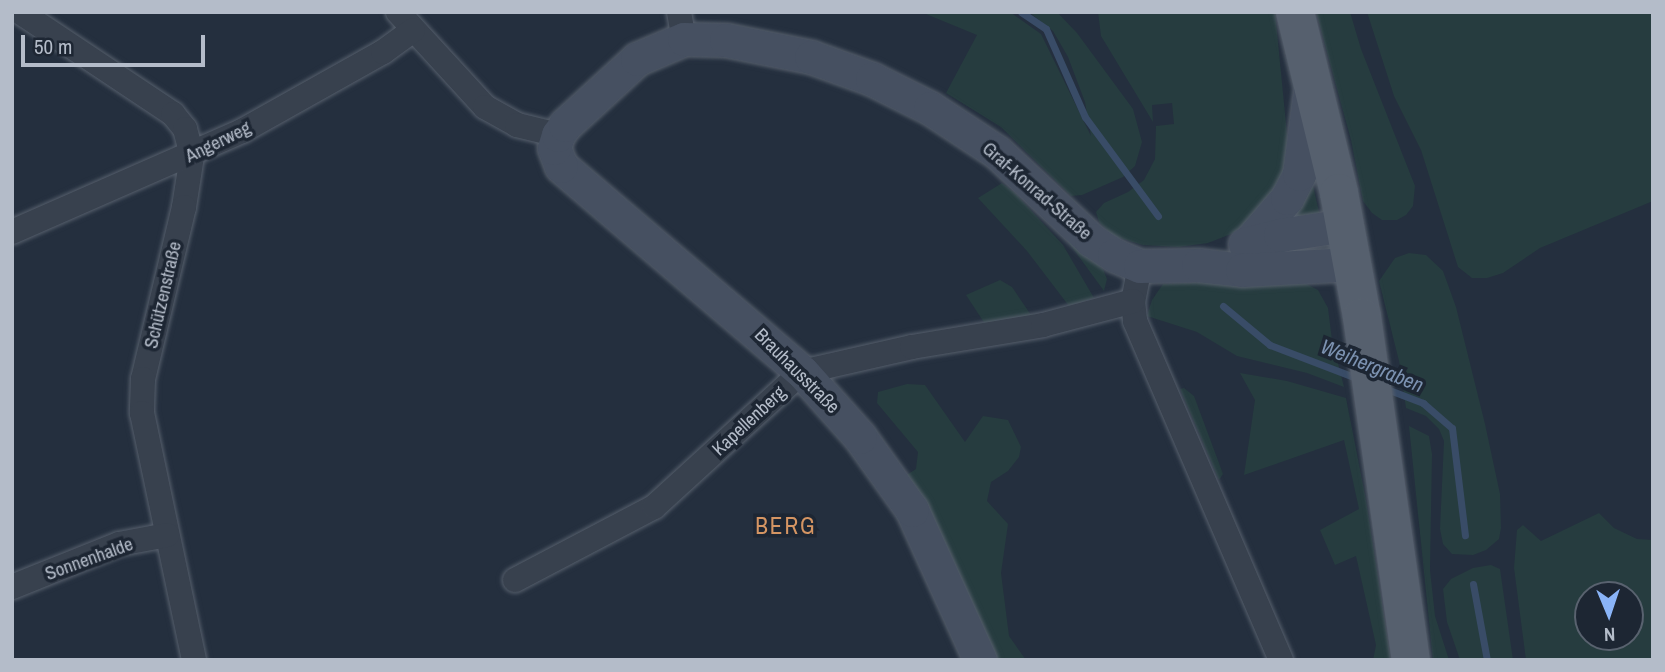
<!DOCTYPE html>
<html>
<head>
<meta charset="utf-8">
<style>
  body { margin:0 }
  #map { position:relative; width:1665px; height:672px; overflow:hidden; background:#242f3e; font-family:"Archivo Narrow",sans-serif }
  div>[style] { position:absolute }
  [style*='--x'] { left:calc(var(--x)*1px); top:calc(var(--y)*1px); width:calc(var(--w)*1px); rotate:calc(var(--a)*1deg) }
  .green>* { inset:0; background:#263c3f }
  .stream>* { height:7px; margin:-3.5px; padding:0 3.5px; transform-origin:3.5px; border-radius:3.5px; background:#394c67 }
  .roads { filter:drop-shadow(0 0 2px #565f6c) drop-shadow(0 0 2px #565f6c) }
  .street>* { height:24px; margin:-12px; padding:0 12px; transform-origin:12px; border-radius:12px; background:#38414e }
  .secondary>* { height:33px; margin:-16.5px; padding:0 16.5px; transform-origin:16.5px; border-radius:16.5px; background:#465061 }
  .primary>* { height:38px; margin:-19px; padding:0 19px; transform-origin:19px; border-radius:19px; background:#56606e }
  span { translate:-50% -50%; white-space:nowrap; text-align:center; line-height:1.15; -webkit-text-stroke:7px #1d2633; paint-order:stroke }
  .street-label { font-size:19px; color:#b4bcc9 }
  .water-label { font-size:21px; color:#7c92b1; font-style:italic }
  .quarter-label { font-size:23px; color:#d59563; letter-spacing:2px }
  .frame { position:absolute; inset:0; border:14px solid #b4bcc9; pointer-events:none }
  .north { position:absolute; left:1574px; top:581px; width:70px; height:70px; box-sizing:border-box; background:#1d2633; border:2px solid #59626f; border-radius:50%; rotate:178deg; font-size:19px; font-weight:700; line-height:28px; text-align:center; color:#b4bcc9 }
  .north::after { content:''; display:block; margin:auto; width:24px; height:32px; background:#8ab4f8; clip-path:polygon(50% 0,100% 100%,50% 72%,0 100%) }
  .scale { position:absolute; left:21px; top:35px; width:184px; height:32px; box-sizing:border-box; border:4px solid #b4bcc9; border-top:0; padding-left:9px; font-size:21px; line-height:24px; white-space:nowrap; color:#b4bcc9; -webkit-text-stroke:5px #1d2633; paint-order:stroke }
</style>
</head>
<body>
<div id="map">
  <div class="green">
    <i style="clip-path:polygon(921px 12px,1010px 12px,1041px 34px,1091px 136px,1085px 102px,1068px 57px,1053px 31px,1029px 12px,1057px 12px,1077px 33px,1133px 109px,1142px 142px,1135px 166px,1123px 177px,1082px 195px,1071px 196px,1001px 127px,946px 93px,977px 35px)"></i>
    <i style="clip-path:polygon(1098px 12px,1275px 12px,1288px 144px,1283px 180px,1251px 220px,1231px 234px,1208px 243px,1178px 247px,1143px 245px,1113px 236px,1099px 222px,1096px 212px,1104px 203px,1128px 192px,1144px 180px,1155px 159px,1156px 126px,1174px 124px,1172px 103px,1152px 105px,1153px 122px,1101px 36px)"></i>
    <i style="clip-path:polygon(1316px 12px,1350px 12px,1361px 49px,1415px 186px,1413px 206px,1406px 215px,1397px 220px,1382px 220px,1372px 213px,1363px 201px,1351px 140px)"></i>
    <i style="clip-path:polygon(1367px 12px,1653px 12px,1653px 201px,1540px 248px,1503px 273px,1487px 278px,1472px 278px,1458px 267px,1421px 150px,1394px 96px)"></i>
    <i style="clip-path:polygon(1002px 183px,1015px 193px,1063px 245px,1094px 298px,1069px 306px,1027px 251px,978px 198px)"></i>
    <i style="clip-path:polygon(1313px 186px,1320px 216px,1289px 217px)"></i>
    <i style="clip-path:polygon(1061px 232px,1103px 269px,1107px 279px,1104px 291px)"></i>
    <i style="clip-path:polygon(1409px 253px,1426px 255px,1443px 271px,1456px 307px,1485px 424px,1500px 494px,1501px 528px,1499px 539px,1486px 550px,1473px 555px,1452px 554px,1443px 544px,1440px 529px,1444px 441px,1439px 429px,1426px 416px,1406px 408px,1399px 361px,1379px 281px,1395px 258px)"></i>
    <i style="clip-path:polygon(1295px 278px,1318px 290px,1328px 308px,1332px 340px,1344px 387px,1307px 373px,1237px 356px,1197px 332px,1147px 316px,1152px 300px,1163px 284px)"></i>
    <i style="clip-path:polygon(1000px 280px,1012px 287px,1031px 315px,985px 324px,966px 295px)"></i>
    <i style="clip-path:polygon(1240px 373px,1287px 381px,1346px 398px,1366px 500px,1391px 660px,1373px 660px,1376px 645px,1356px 556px,1335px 565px,1320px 530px,1359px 509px,1344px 440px,1244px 475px,1255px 400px)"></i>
    <i style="clip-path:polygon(907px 384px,925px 385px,965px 442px,983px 416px,1008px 420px,1021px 447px,1019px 457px,1008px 471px,991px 482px,987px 501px,1008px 524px,1001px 573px,1009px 636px,1026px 660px,997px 660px,943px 541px,905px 476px,916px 469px,918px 452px,877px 403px,878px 392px)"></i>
    <i style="clip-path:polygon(1184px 388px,1194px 396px,1223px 474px,1219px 480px,1180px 389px)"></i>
    <i style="clip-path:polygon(1409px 426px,1429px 436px,1432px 454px,1430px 570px,1435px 616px,1449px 660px,1433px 660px)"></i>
    <i style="clip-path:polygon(evenodd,1599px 513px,1614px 528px,1637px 539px,1653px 540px,1653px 660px,1526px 660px,1514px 568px,1517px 530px,1523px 525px,1541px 541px,1599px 513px,1588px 595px,1630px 595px,1630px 637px,1588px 637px,1588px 595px)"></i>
    <i style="clip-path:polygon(1491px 565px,1500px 569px,1513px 660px,1460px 660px,1447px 622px,1443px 589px,1451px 579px,1473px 568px)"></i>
  </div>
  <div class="stream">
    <i style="--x:1021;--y:12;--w:30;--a:34"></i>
    <i style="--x:1046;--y:29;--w:96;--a:66.1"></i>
    <i style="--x:1085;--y:117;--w:123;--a:53.6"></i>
    <i style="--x:1223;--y:306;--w:61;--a:39.7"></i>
    <i style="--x:1270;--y:345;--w:95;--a:20.9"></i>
    <i style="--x:1384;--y:388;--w:42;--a:21"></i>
    <i style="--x:1423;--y:403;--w:38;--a:41"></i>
    <i style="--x:1452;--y:428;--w:108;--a:83.1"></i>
    <i style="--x:1473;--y:584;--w:77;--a:79.6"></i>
  </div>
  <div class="roads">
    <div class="street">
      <i style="--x:20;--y:12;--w:184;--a:33.7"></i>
      <i style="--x:173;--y:114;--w:19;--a:51"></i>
      <i style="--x:185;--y:129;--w:28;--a:75"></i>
      <i style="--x:192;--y:156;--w:52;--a:98.9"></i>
      <i style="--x:184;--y:207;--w:177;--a:103.4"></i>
      <i style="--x:143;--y:379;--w:34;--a:92"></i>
      <i style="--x:142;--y:413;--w:252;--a:78.1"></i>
      <i style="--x:398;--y:12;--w:129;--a:47.5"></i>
      <i style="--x:485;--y:107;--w:37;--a:29"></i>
      <i style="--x:517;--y:125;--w:42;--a:13.7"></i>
      <i style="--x:679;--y:12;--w:27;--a:80"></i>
      <i style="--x:12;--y:232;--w:251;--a:-23.7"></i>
      <i style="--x:242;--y:131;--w:162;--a:-29.3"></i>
      <i style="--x:383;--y:52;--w:37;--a:-36"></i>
      <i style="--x:1140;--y:266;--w:36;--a:101"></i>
      <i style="--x:1133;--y:301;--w:20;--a:84"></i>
      <i style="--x:1135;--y:321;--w:369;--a:66.7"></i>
      <i style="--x:515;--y:580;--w:157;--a:-27.7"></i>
      <i style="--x:654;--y:507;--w:200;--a:-42.4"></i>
      <i style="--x:802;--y:372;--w:113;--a:-12.8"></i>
      <i style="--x:912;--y:347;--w:133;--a:-9.5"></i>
      <i style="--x:1043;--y:325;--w:93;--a:-14.9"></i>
      <i style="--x:12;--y:587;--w:115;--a:-21.9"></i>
      <i style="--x:119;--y:544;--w:49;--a:-10.6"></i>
    </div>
    <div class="secondary">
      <i style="--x:1249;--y:242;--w:58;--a:-49.2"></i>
      <i style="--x:1287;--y:198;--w:27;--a:-63"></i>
      <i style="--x:1299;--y:174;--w:83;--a:-82.4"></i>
      <i style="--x:1245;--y:244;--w:36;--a:-14"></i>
      <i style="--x:1280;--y:235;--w:66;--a:-8.7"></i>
      <i style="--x:980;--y:660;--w:165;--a:-114.4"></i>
      <i style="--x:912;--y:510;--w:90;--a:-125.5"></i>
      <i style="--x:860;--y:437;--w:87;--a:-131.7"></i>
      <i style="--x:802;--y:372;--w:317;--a:-139.5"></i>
      <i style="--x:561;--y:166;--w:19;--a:-111"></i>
      <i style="--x:554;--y:148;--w:14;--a:-73"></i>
      <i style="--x:558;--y:135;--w:12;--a:-55"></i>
      <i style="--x:565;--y:125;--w:98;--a:-42.5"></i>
      <i style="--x:637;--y:59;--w:51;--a:-23.1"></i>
      <i style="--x:684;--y:39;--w:42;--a:1.4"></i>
      <i style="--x:726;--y:40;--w:87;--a:11.3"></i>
      <i style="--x:811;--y:57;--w:65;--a:19.8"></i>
      <i style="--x:872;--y:79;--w:65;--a:26.6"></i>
      <i style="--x:930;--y:108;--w:80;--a:33.3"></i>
      <i style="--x:997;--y:152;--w:129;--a:43.1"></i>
      <i style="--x:1091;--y:240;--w:27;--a:33"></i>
      <i style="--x:1114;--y:255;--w:28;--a:23"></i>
      <i style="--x:1140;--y:266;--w:58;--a:-1"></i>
      <i style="--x:1198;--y:265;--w:44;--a:6.5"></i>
      <i style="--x:1242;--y:270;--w:110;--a:-3.1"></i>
    </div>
    <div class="primary">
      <i style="--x:1295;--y:12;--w:186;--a:76.3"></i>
      <i style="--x:1339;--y:193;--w:126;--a:79.5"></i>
      <i style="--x:1362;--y:317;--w:346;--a:81.9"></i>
    </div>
  </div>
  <div class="street-label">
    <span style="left:218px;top:142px;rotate:-26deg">Angerweg</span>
    <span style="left:1037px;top:191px;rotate:41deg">Graf-Konrad-Straße</span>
    <span style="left:163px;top:295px;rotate:-77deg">Schützenstraße</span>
    <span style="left:797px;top:371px;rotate:45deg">Brauhausstraße</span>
    <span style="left:749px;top:421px;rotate:-43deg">Kapellenberg</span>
    <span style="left:89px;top:559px;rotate:-20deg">Sonnenhalde</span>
  </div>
  <div class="water-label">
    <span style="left:1372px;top:366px;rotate:22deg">Weihergraben</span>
  </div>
  <div class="quarter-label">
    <span style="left:786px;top:526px">BERG</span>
  </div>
  <div class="frame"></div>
  <div class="north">N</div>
  <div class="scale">50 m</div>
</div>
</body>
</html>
